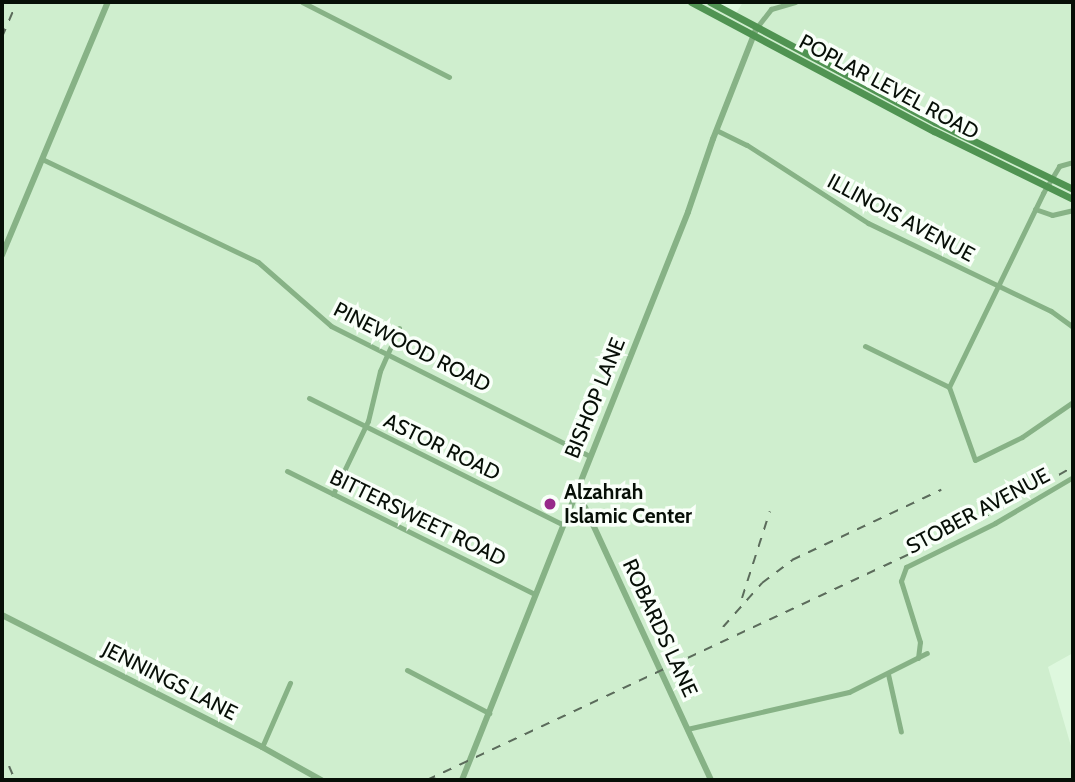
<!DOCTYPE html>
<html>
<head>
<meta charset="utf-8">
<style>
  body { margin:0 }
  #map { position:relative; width:1075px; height:782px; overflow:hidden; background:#def8de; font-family:Cabin,sans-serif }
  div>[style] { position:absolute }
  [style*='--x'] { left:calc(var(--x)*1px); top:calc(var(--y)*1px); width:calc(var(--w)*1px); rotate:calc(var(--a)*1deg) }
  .built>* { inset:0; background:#cfeece }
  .minor>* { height:5px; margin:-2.5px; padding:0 2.5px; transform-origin:2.5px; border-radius:2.5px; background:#87b286 }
  .tertiary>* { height:6px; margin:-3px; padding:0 3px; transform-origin:3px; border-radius:3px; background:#87b286 }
  .secondary>* { height:7px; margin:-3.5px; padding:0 3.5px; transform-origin:3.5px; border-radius:3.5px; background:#509352 }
  .rail>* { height:2px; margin-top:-1px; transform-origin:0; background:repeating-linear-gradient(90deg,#5b6b5b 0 9px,transparent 0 18px) }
  .dots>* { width:19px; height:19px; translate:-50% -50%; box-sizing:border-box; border:4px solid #f9fff9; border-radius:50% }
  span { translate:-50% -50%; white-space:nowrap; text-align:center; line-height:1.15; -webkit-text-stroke:7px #f9fff9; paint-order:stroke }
  .street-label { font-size:21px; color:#070f07 }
  .poi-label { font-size:21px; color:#070f07; font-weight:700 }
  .left { translate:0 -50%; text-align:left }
  .frame { position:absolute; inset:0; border:4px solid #070f07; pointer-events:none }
</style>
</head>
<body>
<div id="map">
  <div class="built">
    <i style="clip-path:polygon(2px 2px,710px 2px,735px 15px,743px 2px,1073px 2px,1073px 653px,1048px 667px,1073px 753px,1073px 780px,2px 780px)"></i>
  </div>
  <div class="minor">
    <i style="--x:302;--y:2;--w:165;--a:27"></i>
    <i style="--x:757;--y:27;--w:23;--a:-52"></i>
    <i style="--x:771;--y:9;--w:25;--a:-16"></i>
    <i style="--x:716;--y:130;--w:34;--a:26"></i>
    <i style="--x:747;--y:145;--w:144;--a:32.8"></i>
    <i style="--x:868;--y:223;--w:203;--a:25.7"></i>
    <i style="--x:1051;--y:311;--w:27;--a:36"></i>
    <i style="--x:42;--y:159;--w:239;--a:25.5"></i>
    <i style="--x:258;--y:262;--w:97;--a:41.2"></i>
    <i style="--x:331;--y:326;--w:290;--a:26.7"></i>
    <i style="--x:1035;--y:209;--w:18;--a:19"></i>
    <i style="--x:1052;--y:215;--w:22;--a:-13"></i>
    <i style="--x:865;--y:346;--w:93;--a:26"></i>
    <i style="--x:949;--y:387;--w:77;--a:70.4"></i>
    <i style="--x:975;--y:460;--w:52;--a:-26.1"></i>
    <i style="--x:1022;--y:437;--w:62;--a:-34.5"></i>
    <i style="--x:949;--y:387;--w:216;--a:-64.1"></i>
    <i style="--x:1043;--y:193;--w:31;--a:-59"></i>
    <i style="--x:1059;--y:166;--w:15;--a:-16"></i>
    <i style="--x:309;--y:398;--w:283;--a:26.5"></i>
    <i style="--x:287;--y:471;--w:277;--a:26.4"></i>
    <i style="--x:333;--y:494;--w:81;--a:-64.4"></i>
    <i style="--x:368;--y:421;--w:51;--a:-76.5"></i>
    <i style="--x:380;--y:371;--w:47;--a:-66.2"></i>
    <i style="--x:918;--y:658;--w:16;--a:-83"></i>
    <i style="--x:920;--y:642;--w:64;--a:-107.3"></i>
    <i style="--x:901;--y:581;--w:15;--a:-70"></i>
    <i style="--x:906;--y:567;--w:99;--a:-26.3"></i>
    <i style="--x:995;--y:523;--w:91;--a:-30.5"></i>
    <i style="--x:407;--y:670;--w:93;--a:27.7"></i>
    <i style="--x:888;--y:674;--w:59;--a:77.4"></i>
    <i style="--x:687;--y:729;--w:166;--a:-12.9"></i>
    <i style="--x:849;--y:692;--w:87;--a:-26.6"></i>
    <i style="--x:262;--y:747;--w:70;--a:-66.4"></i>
  </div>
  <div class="tertiary">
    <i style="--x:2;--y:255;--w:274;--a:-67.3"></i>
    <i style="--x:577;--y:490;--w:319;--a:65.2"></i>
    <i style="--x:2;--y:615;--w:292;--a:26.9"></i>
    <i style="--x:262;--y:747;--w:68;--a:29.2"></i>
    <i style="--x:462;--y:780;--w:611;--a:-68.3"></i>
    <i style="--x:688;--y:212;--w:77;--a:-71.1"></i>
    <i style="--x:713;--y:139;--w:120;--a:-68.6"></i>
  </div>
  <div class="secondary">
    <i style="--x:691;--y:2;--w:275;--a:28"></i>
    <i style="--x:934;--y:131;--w:155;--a:26.1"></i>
    <i style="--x:710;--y:2;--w:255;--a:28.1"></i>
    <i style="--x:935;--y:122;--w:153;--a:25.9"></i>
  </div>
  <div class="rail">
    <i style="--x:2;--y:37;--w:38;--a:-67"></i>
    <i style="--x:742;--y:598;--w:91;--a:-72.2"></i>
    <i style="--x:723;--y:627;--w:59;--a:-48.4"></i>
    <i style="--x:762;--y:583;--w:38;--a:-37"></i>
    <i style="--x:792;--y:560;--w:165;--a:-25.2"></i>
    <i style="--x:9;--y:766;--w:15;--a:67"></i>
    <i style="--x:427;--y:780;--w:594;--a:-25.1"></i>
    <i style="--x:965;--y:528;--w:124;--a:-29.5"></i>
  </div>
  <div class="dots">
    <i style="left:550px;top:504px;background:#97298a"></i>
  </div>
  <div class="street-label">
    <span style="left:889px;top:87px;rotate:28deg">POPLAR LEVEL ROAD</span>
    <span style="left:901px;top:218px;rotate:28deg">ILLINOIS AVENUE</span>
    <span style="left:412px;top:347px;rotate:27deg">PINEWOOD ROAD</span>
    <span style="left:595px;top:398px;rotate:-68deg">BISHOP LANE</span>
    <span style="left:442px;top:447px;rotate:26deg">ASTOR ROAD</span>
    <span style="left:978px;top:511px;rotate:-28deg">STOBER AVENUE</span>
    <span style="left:418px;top:518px;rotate:26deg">BITTERSWEET ROAD</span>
    <span style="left:660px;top:628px;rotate:65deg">ROBARDS LANE</span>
    <span style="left:170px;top:681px;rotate:27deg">JENNINGS LANE</span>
  </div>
  <div class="poi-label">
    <span class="left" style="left:564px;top:504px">Alzahrah<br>Islamic Center</span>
  </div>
  <div class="frame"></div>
</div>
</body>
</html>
